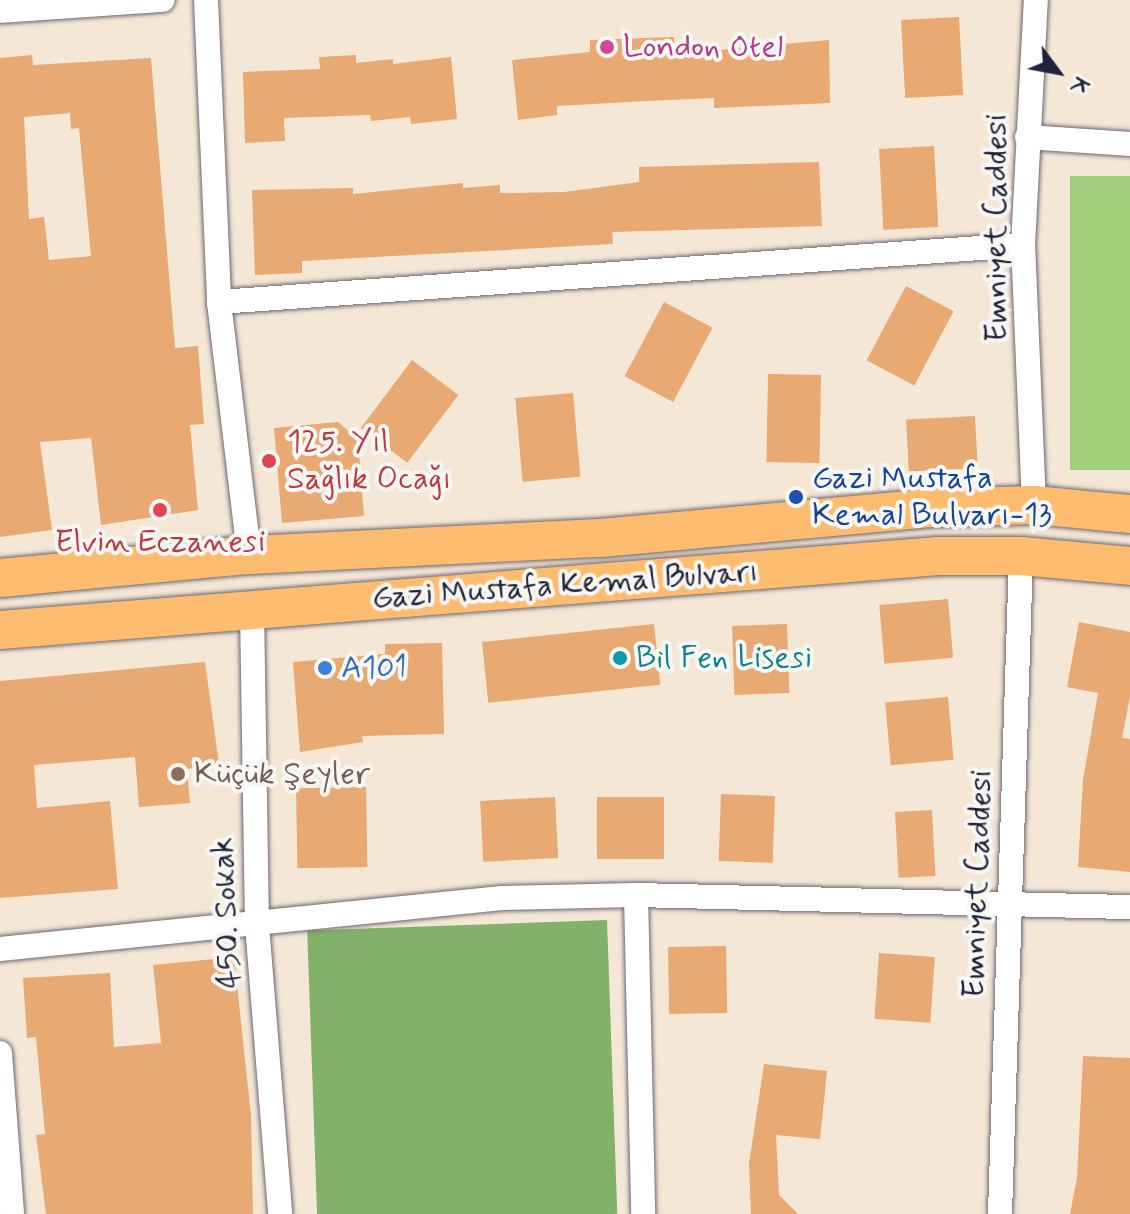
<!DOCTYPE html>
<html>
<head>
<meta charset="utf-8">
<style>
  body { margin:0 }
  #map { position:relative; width:1130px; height:1214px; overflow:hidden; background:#f5e7d6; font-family:Mynerve,sans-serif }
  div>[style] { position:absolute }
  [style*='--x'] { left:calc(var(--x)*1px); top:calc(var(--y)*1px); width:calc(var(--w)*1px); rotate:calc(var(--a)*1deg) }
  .green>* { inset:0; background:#a3ce7b; transform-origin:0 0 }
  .forest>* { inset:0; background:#82b16b; transform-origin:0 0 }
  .building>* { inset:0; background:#e8a973; transform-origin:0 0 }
  .roads { filter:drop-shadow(0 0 2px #6c6771) drop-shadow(0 0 2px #6c6771) }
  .minor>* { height:24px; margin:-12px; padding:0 12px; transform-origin:12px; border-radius:12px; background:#fff }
  .primary>* { height:38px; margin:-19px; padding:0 19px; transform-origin:19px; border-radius:19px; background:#fdbc6f }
  .dots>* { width:22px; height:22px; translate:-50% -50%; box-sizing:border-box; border:4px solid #f6f6f2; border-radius:50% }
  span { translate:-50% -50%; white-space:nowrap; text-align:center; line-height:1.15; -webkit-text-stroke:8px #f6f6f2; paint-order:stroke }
  .hotel-label { font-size:32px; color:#b23c85 }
  .left { translate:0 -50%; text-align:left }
  .street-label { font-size:32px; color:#22223b }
  .health-label { font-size:32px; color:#be3a42 }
  .transit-label { font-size:32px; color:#164399 }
  .culture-label { font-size:32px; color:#0d838f }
  .shop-label { font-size:32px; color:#366cbe }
  .education-label { font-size:32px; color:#785e54 }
  .north { position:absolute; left:1018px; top:32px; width:80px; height:80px; -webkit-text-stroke:6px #f6f6f2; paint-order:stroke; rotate:122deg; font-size:22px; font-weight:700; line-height:32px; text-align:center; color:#22223b }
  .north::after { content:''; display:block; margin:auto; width:28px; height:36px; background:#22223b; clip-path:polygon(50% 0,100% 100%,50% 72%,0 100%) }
</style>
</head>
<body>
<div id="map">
  <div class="green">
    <i style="left:1070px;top:176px;width:60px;height:294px"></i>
  </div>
  <div class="forest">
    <i style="left:607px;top:920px;width:294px;height:300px;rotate:88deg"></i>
  </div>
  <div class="building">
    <i style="left:959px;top:17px;width:78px;height:58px;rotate:87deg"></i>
    <i style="clip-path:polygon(674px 37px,675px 54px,829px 40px,830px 103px,714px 108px,714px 98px,646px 101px,557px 106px,557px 115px,518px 120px,512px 60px,590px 52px,590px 40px)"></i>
    <i style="clip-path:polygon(evenodd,32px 55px,33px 65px,151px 58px,175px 348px,198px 346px,204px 424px,190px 425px,198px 510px,101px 525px,91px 438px,40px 442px,52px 530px,0 537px,0 58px,32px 55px,70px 113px,71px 129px,79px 128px,91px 256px,49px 260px,44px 217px,29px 219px,24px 117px,70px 113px)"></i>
    <i style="clip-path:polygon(356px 55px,356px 63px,393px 59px,393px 64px,451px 57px,457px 119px,411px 124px,410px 117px,371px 121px,370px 115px,284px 118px,285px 141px,245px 143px,243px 72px,320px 69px,319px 57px)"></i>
    <i style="left:934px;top:146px;width:81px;height:55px;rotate:87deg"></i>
    <i style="clip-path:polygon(819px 162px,822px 226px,612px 232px,613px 244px,302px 261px,302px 273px,255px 275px,252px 190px,353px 188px,353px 194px,463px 183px,463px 188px,500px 185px,500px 193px,564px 192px,639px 182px,639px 167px)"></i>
    <i style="left:906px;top:286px;width:54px;height:84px;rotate:28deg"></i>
    <i style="left:664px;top:302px;width:55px;height:84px;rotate:28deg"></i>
    <i style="left:412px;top:360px;width:58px;height:85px;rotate:37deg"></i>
    <i style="left:768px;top:374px;width:53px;height:88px;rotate:1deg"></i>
    <i style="left:573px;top:393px;width:84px;height:58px;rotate:85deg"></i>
    <i style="left:975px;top:416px;width:52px;height:69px;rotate:87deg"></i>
    <i style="clip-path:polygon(338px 422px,358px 439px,364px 516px,282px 523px,274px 428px)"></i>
    <i style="left:948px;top:599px;width:59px;height:69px;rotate:85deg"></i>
    <i style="clip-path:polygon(1079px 622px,1130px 632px,1130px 697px,1122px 738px,1130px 739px,1130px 872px,1078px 867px,1083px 780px,1098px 693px,1067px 687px)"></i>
    <i style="left:654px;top:624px;width:61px;height:173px;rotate:84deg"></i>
    <i style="left:787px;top:624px;width:69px;height:55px;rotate:88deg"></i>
    <i style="clip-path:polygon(442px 643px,444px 734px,362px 736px,363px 742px,300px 752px,293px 662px,385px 654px,385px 644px)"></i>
    <i style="clip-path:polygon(205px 662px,219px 764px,187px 769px,190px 803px,139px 807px,135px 757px,34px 765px,37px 808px,110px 801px,118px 889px,0 898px,0 681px)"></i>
    <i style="left:948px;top:697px;width:63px;height:63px;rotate:85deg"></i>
    <i style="left:366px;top:787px;width:80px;height:70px;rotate:89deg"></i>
    <i style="left:721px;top:794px;width:54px;height:67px;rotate:2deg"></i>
    <i style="left:555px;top:797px;width:61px;height:75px;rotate:87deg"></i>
    <i style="left:597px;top:797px;width:67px;height:62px"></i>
    <i style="left:932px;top:810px;width:66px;height:37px;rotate:87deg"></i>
    <i style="left:726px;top:946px;width:67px;height:58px;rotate:89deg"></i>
    <i style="left:879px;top:953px;width:56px;height:66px;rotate:4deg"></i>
    <i style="clip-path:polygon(234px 957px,251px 1115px,253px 1214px,46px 1214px,36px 1135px,45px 1134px,36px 1037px,27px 1038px,23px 978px,110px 973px,114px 1047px,161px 1043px,153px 965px)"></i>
    <i style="clip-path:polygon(1083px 1056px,1130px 1058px,1130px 1214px,1070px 1214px,1077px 1178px)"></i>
    <i style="clip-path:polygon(764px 1064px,827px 1071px,820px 1139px,776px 1135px,779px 1195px,798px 1214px,751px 1214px,749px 1164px)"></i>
  </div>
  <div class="roads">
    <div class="minor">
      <i style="--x:206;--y:0;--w:302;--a:87.5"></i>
      <i style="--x:219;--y:302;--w:255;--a:83.2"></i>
      <i style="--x:0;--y:11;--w:163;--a:-3.9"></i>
      <i style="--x:1027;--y:137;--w:103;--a:3.9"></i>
      <i style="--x:219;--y:302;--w:806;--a:-4.06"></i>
      <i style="--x:1034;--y:505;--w:260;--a:-92.4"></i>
      <i style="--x:1023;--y:245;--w:245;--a:-87"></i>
      <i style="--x:252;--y:608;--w:317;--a:89.1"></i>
      <i style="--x:257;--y:925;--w:290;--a:85.4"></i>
      <i style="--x:636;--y:895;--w:319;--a:88.7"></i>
      <i style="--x:0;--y:949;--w:505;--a:-5.8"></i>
      <i style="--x:502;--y:898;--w:134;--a:-1.3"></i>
      <i style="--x:636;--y:895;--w:494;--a:1.4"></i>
      <i style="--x:0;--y:1053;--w:161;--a:85.7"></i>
      <i style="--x:1000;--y:1214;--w:658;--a:-88.17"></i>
    </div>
    <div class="primary">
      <i style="--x:0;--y:578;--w:250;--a:-5.3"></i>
      <i style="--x:249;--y:555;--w:352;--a:-2.8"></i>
      <i style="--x:601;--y:538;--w:331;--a:-5.2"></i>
      <i style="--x:931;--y:508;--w:103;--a:-1.7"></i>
      <i style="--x:1034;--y:505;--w:96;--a:5.4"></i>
      <i style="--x:0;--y:630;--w:941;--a:-4.51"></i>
      <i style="--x:938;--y:556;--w:83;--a:0"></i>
      <i style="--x:1021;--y:556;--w:109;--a:5.2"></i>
    </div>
  </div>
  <div class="dots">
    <i style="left:607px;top:47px;background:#d1479c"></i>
    <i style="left:269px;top:461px;background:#e0444e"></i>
    <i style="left:796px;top:497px;background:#1a4fb4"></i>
    <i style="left:160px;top:510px;background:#e0444e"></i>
    <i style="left:620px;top:658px;background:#0f9aa8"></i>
    <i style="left:325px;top:668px;background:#3f7fe0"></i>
    <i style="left:178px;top:774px;background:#8d6e63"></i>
  </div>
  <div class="hotel-label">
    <span class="left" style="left:623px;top:47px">London Otel</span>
  </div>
  <div class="street-label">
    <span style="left:997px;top:228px;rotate:-90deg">Emniyet Caddesi</span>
    <span style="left:565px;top:585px;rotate:-4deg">Gazi Mustafa Kemal Bulvarı</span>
    <span style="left:978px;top:884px;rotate:-88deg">Emniyet Caddesi</span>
    <span style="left:227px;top:913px;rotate:-93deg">450. Sokak</span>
  </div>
  <div class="health-label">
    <span class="left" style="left:287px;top:461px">125. Yıl<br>Sağlık Ocağı</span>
    <span style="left:160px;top:542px">Elvin Eczanesi</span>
  </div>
  <div class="transit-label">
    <span class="left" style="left:812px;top:497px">Gazi Mustafa<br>Kemal Bulvarı-13</span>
  </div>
  <div class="culture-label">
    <span class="left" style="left:636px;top:658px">Bil Fen Lisesi</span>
  </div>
  <div class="shop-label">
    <span class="left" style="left:341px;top:668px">A101</span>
  </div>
  <div class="education-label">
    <span class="left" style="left:194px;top:774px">Küçük Şeyler</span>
  </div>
  <div class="north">K</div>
</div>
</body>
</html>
